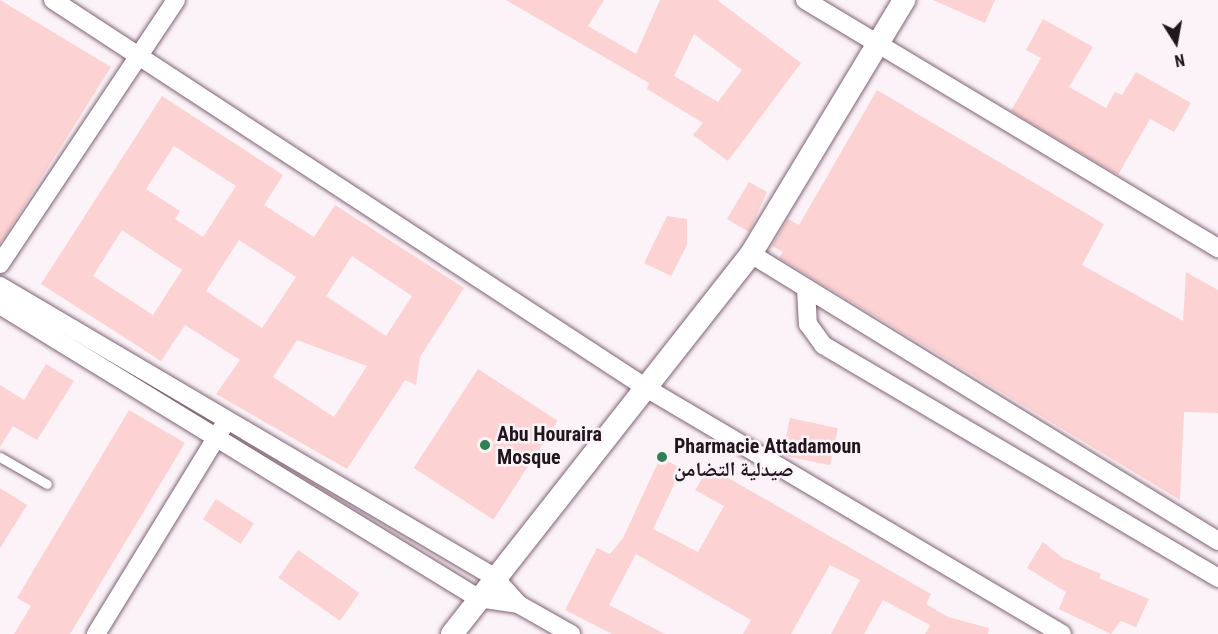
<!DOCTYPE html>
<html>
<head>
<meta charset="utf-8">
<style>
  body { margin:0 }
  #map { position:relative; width:1218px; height:634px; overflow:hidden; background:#fbf3f8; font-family:"Roboto Condensed","Noto Naskh Arabic",sans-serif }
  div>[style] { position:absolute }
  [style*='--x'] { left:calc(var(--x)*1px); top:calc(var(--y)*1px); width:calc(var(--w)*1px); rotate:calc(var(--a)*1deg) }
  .building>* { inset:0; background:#fdd2d3; transform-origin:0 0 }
  .roads { filter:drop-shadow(0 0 2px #816275) drop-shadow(0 0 2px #816275) }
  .service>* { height:9px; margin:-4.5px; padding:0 4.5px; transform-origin:4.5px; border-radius:4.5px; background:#fff }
  .minor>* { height:18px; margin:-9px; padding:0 9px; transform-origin:9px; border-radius:9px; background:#fff }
  .tertiary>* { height:22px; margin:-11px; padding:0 11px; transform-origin:11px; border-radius:11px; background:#fff }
  .dots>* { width:16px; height:16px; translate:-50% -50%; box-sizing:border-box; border:3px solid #fbf3f8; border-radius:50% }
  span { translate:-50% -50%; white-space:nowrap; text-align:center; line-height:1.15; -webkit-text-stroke:5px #fbf3f8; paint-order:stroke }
  .poi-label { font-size:20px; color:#22161e; font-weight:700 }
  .left { translate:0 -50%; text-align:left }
  .north { position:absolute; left:1146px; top:12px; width:60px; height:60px; -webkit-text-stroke:4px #fbf3f8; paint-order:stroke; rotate:169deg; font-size:16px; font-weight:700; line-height:24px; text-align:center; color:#22161e }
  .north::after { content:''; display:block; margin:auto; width:21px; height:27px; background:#22161e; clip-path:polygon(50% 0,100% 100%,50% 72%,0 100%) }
</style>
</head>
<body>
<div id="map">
  <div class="building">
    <i style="clip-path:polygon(0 0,111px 67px,0 244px)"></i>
    <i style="clip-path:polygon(evenodd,506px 0,604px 0,588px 26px,636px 54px,660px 0,717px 0,801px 63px,728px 161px,693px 135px,703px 123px,647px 89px,649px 83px,506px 0,694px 34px,742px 70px,718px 102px,674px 76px,694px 34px)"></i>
    <i style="clip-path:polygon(933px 0,995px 0,985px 23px)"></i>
    <i style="clip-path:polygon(1043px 19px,1093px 47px,1069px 87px,1106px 108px,1115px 92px,1122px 95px,1136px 72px,1191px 103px,1174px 132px,1150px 119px,1118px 175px,1011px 111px,1041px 58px,1026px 50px)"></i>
    <i style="clip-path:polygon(877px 90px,1104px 224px,1082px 265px,1183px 321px,1186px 272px,1218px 290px,1218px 413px,1184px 412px,1180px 500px,779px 258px,783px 252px,772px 246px,788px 219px,799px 225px)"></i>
    <i style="clip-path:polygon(evenodd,162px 96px,283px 175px,264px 205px,314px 237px,335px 205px,464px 288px,420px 357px,416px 385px,405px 380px,347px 469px,216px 394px,240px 360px,185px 325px,161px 361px,41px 284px,162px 96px,174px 146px,236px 186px,203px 237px,175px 219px,180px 211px,146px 189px,174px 146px,162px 96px,122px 230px,182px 270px,153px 315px,93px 276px,122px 230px,162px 96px,239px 240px,296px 277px,262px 328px,206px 291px,239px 240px,162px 96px,352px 256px,412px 296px,386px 336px,326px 296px,352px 256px,162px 96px,297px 340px,367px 366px,334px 417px,273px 377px,297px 340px)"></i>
    <i style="clip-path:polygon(749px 182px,767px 192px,749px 232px,727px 219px)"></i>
    <i style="clip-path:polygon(667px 216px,687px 219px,687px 245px,671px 276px,644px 263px)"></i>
    <i style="clip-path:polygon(46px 364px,74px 381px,37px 440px,13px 426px,0 447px,0 385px,24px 400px)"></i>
    <i style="left:478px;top:369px;width:95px;height:118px;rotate:33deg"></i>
    <i style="clip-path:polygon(129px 410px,185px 443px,70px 634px,14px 634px,31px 606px,17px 598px)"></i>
    <i style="left:790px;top:418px;width:49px;height:38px;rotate:12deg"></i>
    <i style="clip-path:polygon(660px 458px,682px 468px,653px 529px,698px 552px,724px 506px,695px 490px,709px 467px,931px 594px,926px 604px,948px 617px,989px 628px,988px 634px,925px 634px,930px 625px,883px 600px,864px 634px,831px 634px,860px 580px,830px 565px,791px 634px,743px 634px,751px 620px,636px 554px,609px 605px,665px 634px,612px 634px,565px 610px,597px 548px,610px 554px,623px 538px)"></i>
    <i style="clip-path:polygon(0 488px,27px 505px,0 548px)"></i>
    <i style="left:216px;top:499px;width:45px;height:24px;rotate:33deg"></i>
    <i style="clip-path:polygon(1043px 542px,1063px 558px,1101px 574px,1099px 578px,1149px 599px,1136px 627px,1121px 621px,1111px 634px,1059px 609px,1066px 592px,1027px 568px)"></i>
    <i style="left:298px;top:550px;width:75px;height:34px;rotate:35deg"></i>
  </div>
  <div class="roads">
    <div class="service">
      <i style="--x:0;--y:457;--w:54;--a:29.9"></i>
    </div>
    <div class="minor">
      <i style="--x:53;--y:0;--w:711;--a:33.18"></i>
      <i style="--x:648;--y:389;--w:481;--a:30.6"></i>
      <i style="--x:805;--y:0;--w:482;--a:31"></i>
      <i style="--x:751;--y:254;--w:548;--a:31.57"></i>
      <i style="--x:0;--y:264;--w:317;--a:-56.3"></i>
      <i style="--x:0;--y:286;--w:573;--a:30.5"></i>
      <i style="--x:494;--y:577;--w:36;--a:48"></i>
      <i style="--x:518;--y:604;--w:61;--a:29.5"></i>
      <i style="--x:806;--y:288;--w:36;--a:87"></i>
      <i style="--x:808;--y:324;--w:26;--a:54"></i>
      <i style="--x:823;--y:345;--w:459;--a:30.5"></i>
      <i style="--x:0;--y:305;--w:561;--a:31.51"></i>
      <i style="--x:478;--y:598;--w:40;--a:8.5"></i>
      <i style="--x:96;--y:634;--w:241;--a:-58.5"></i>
    </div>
    <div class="tertiary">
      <i style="--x:452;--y:634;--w:484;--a:-51.8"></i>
      <i style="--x:751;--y:254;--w:297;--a:-58.9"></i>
    </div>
  </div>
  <div class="dots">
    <i style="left:485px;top:445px;background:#2f8052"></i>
    <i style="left:662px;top:457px;background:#2f8052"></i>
  </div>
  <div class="poi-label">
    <span class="left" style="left:497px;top:446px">Abu Houraira<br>Mosque</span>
    <span class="left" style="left:674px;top:458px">Pharmacie Attadamoun<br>صيدلية التضامن</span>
  </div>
  <div class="north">N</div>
</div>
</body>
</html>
